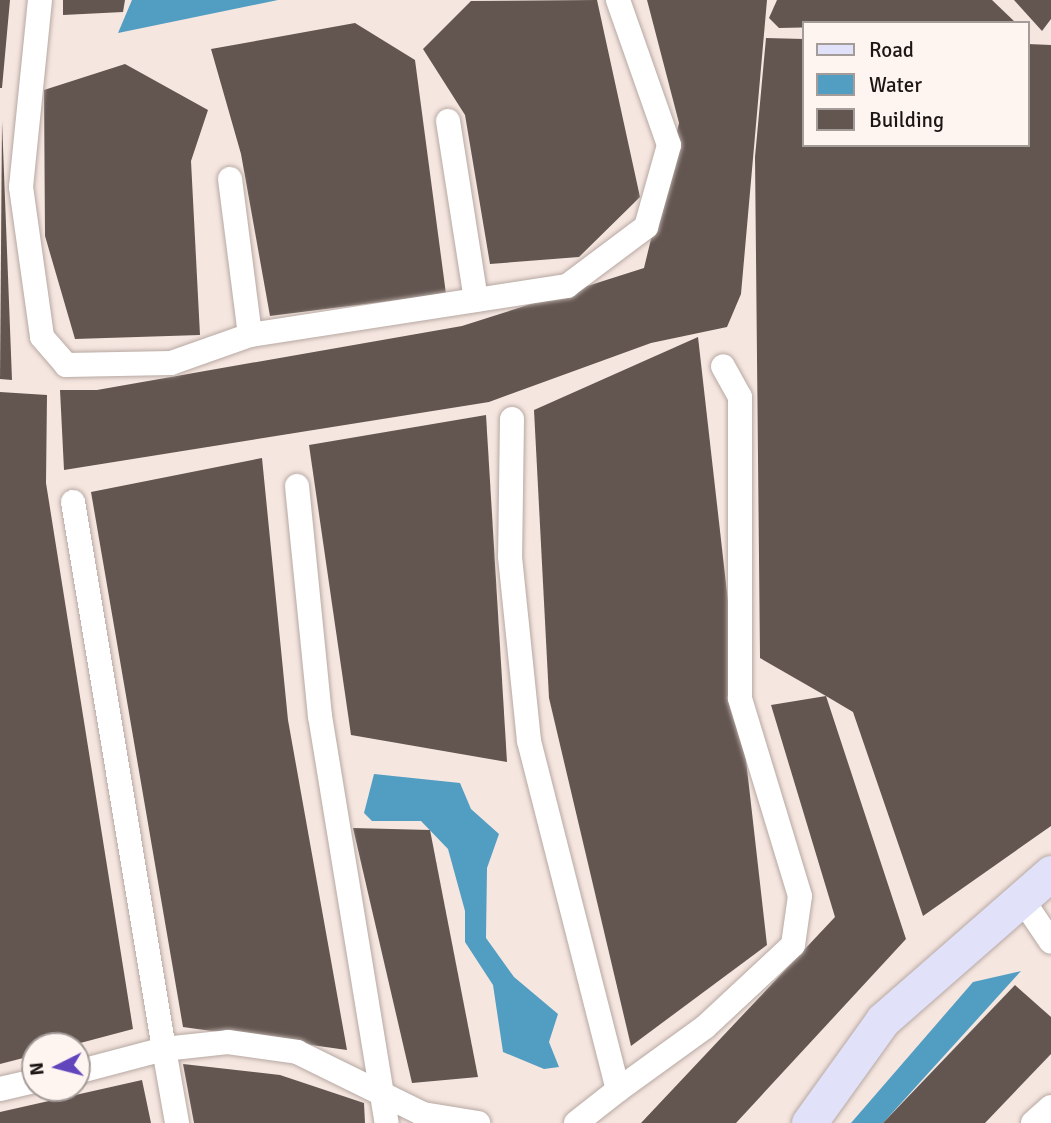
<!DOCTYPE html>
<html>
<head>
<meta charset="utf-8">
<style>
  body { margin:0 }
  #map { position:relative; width:1051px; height:1123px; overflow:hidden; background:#f6e6e0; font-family:Signika,sans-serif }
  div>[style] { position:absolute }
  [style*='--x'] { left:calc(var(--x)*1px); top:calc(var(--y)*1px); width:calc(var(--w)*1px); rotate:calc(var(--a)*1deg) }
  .water>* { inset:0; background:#529dc2 }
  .building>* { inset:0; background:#635651 }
  .roads { filter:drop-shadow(0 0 2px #b6a8a2) drop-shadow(0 0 2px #b6a8a2) }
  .street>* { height:24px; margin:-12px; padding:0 12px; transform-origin:12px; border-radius:12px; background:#fff }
  .secondary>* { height:35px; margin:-17.5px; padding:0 17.5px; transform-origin:17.5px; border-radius:17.5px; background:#e1e2fa }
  span { translate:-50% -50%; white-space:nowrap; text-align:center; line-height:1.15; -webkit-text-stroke:7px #fef5f1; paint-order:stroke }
  .legend { position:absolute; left:802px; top:21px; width:228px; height:126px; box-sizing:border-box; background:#fef5f1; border:2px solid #a49c99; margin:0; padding:9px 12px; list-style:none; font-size:21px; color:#1c1715 }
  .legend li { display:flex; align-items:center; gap:14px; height:35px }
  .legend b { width:35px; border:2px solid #a49c99 }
  .north { position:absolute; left:21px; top:1032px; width:70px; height:70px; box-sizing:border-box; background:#fef5f1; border:2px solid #a49c99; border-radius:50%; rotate:264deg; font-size:19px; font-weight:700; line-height:28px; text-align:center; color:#1c1715 }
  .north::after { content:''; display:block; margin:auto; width:24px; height:32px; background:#6045bd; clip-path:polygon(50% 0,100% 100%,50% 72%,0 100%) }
</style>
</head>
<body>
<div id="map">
  <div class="water">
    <i style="clip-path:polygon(132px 0,278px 0,118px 33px)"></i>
    <i style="clip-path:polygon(374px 774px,460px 783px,471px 809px,499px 834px,487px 868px,486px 938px,514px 977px,558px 1014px,549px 1042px,559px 1067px,544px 1069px,503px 1052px,493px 985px,465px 942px,465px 911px,448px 849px,421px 821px,372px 821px,364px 813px)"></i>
    <i style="clip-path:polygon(1021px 971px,883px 1123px,851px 1123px,973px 982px)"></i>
  </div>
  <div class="building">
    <i style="clip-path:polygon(0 0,10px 0,2px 88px,0 88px)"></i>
    <i style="clip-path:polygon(63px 0,125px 0,123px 12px,63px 15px)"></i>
    <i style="clip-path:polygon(597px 0,640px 197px,579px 257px,490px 264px,465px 115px,423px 49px,471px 1px)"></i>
    <i style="clip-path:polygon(647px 0,767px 0,741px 294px,727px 327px,651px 343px,489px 402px,64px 470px,60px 390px,97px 390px,462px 326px,644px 268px,679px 123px)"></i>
    <i style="clip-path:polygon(777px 0,992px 0,1016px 23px,779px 28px,769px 18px)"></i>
    <i style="clip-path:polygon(1014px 0,1051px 0,1051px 19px,1042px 31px)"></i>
    <i style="clip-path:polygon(355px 23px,415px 60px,446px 294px,270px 316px,241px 154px,211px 49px)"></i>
    <i style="clip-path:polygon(766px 38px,804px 39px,804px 145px,1028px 145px,1028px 44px,1051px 45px,1051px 826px,923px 916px,853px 712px,826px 696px,906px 939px,736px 1123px,641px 1123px,835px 917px,771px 705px,826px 696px,760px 658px,755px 157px)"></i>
    <i style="clip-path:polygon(125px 64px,208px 110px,191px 161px,200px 335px,75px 339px,45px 236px,44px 90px)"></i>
    <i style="clip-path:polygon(2px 121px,12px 380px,0 379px)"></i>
    <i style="clip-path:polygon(698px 337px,767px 945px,631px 1046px,549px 698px,534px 410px)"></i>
    <i style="clip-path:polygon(0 392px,47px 395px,46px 483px,133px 1029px,69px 1046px,35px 1046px,35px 1055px,0 1064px)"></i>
    <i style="clip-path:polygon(486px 415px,507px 762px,351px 735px,309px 445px)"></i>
    <i style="clip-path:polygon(262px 458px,288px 720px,347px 1050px,183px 1027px,91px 492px)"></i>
    <i style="clip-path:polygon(353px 828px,430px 830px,478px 1077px,412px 1083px)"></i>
    <i style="clip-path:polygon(1015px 985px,1051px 1017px,1051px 1054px,985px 1123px,883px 1123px)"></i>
    <i style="clip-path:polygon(183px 1064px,280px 1075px,364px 1103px,365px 1123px,194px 1123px)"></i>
    <i style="clip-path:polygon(142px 1080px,151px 1123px,0 1123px,0 1112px)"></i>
  </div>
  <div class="roads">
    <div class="street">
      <i style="--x:40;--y:0;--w:188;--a:95.8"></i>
      <i style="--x:21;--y:187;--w:151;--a:82"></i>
      <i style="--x:42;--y:337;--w:37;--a:49"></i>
      <i style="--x:66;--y:365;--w:105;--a:-1.1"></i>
      <i style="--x:171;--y:363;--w:84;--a:-19.5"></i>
      <i style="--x:250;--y:335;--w:321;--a:-8.8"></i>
      <i style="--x:567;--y:286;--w:99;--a:-36.8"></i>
      <i style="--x:646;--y:227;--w:85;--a:-74.3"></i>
      <i style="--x:669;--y:145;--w:154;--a:-109.4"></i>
      <i style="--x:448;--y:121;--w:181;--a:81.1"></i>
      <i style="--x:230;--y:179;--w:157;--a:82.7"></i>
      <i style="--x:512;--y:419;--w:138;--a:90.8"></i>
      <i style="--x:510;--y:557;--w:185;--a:84.1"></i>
      <i style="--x:529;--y:741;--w:360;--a:75.7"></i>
      <i style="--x:618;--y:1090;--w:107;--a:-35.9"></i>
      <i style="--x:705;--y:1027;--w:120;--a:-43"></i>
      <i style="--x:793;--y:945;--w:49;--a:-81.9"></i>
      <i style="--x:800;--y:896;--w:207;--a:-106.9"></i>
      <i style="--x:740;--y:698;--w:301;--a:-90"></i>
      <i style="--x:740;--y:397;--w:35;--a:-119"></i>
      <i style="--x:297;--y:486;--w:231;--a:84.3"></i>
      <i style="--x:320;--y:716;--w:412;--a:80.7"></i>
      <i style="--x:73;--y:502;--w:555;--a:80.55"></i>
      <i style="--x:164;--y:1049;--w:64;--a:-6.2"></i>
      <i style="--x:228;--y:1042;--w:70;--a:8.2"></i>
      <i style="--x:297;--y:1052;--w:140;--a:26.2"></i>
      <i style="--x:423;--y:1114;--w:56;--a:9.3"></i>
      <i style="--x:1020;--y:896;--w:55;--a:56"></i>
      <i style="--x:77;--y:1072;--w:90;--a:-14.8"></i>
      <i style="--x:164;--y:1049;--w:75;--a:80"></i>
      <i style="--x:0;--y:1089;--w:36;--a:-13"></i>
      <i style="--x:576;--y:1123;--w:53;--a:-38.2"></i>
      <i style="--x:1033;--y:1123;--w:24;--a:-42"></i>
    </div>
    <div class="secondary">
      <i style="--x:809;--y:1123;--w:127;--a:-54.3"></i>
      <i style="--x:883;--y:1020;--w:223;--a:-41.2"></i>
    </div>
  </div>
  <ul class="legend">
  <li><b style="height:9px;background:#e1e2fa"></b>Road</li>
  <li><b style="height:19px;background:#529dc2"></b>Water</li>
  <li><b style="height:19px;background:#635651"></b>Building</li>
  </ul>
  <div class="north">N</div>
</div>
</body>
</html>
